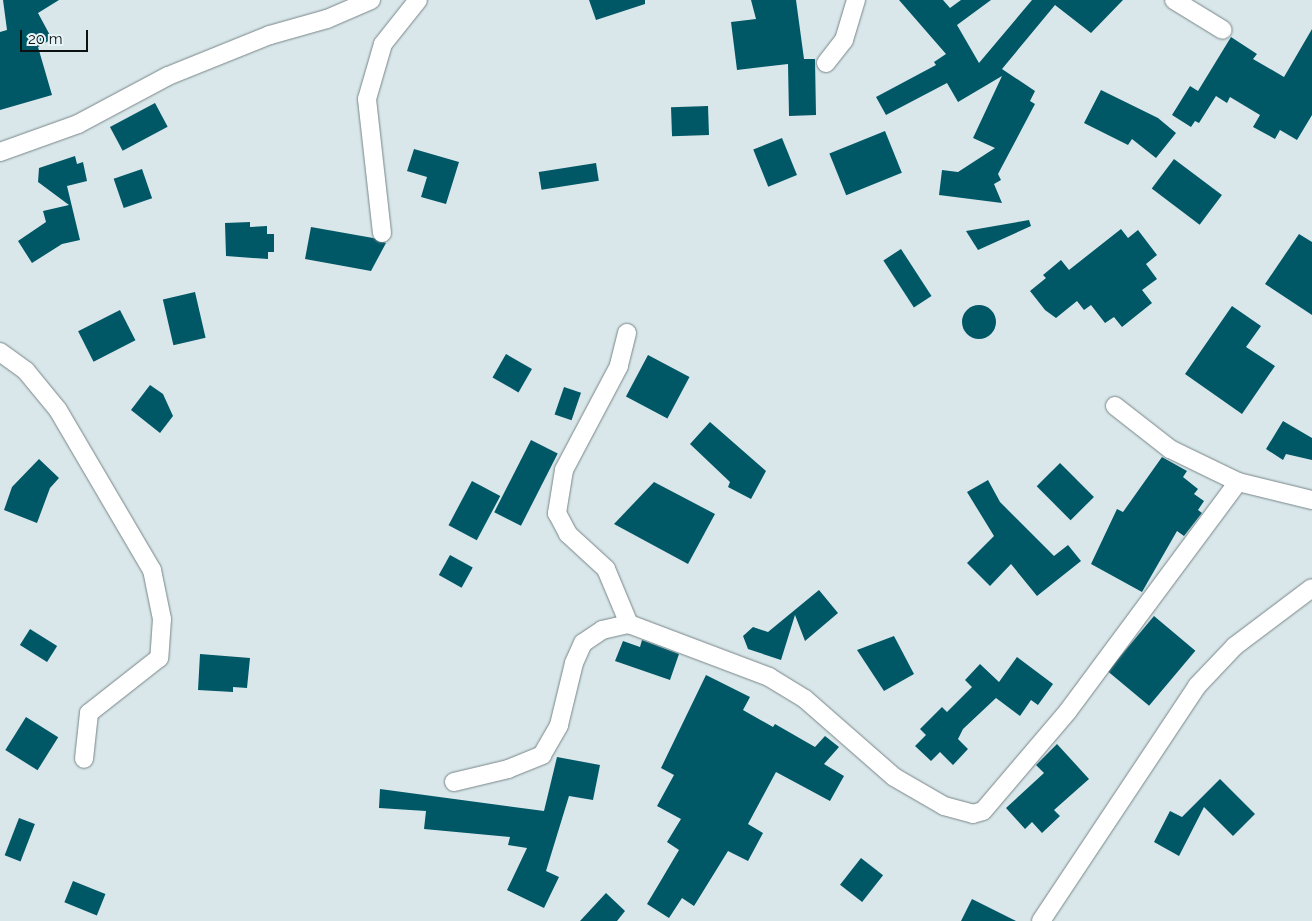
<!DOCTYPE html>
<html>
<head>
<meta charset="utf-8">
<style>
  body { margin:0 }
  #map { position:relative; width:1312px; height:921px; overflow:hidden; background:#d9e7ea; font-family:Raleway,sans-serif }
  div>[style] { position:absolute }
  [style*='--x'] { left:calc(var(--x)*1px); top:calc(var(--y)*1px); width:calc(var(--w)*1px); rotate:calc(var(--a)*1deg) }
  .building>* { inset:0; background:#005867; transform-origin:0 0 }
  .round { border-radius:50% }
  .roads { filter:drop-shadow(0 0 1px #788588) drop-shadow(0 0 1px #788588) }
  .minor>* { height:18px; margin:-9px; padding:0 9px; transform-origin:9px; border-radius:9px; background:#fff }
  span { translate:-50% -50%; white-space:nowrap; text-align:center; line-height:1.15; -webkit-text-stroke:5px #e7f4f7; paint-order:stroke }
  .scale { position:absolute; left:20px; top:30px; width:68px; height:22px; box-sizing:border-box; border:2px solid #0c1112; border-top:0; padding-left:6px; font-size:15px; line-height:18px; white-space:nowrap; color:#0c1112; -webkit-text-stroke:4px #e7f4f7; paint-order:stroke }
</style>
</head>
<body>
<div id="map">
  <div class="building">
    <i style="clip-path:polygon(3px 0,59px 0,38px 13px,52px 39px,38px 47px,52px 95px,0 110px,0 32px,7px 30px)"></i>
    <i style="clip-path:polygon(589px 0,645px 0,645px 4px,596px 20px)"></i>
    <i style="clip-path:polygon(751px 0,796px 0,804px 59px,815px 59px,816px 115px,789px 116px,788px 64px,737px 70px,731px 22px,756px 19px)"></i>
    <i style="clip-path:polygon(899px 0,943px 0,950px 8px,961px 0,991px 0,957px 25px,979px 63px,1032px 0,1123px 0,1091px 33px,1055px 5px,1002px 69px,1035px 91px,1030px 101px,1035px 104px,998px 174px,1001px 180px,994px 184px,1002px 203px,939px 195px,942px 170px,958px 172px,995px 148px,973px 138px,1002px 76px,958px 102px,947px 83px,886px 115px,876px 97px,936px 65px,934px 62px,946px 54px)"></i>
    <i style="clip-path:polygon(1312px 29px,1312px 115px,1297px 140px,1280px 130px,1275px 139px,1253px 127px,1260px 115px,1230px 97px,1227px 103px,1216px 96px,1199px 123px,1195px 121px,1191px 127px,1172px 115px,1190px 86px,1198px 91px,1231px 37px,1257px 54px,1253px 59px,1284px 77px)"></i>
    <i style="clip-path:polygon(1101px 90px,1158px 118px,1176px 133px,1156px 158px,1132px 139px,1128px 145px,1084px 123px)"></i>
    <i style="left:155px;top:103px;width:27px;height:51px;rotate:62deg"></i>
    <i style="left:708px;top:106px;width:29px;height:37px;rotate:88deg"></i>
    <i style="left:885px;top:131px;width:45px;height:60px;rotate:68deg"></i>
    <i style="left:782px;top:138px;width:40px;height:31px;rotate:68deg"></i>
    <i style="clip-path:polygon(414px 149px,459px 162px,446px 204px,421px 197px,427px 177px,407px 171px)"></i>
    <i style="clip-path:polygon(75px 156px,77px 164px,83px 162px,87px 181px,67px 186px,80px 240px,62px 244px,32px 263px,18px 241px,46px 222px,43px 211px,69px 205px,38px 182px,39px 168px)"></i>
    <i style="left:1174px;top:159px;width:60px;height:37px;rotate:37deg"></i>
    <i style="left:596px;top:163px;width:18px;height:58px;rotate:81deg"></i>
    <i style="left:142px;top:169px;width:31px;height:30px;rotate:71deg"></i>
    <i style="clip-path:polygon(1029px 220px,1031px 226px,978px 250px,966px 231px)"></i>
    <i style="clip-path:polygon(250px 222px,250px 227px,267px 226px,267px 234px,274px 234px,274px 252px,268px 252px,268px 259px,226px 256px,225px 223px)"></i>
    <i style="clip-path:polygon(311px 227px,373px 238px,386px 243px,371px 271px,305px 259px)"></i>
    <i style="clip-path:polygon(1121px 229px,1128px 238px,1138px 230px,1157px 255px,1146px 264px,1157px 279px,1142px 290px,1152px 303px,1122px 327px,1114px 317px,1105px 323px,1091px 305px,1084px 310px,1077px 301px,1056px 318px,1045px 310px,1030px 291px,1046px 278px,1043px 275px,1061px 260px,1069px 270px)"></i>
    <i style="clip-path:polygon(1299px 234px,1312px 242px,1312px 315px,1265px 284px)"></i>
    <i style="left:901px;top:249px;width:56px;height:21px;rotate:57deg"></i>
    <i style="left:195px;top:292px;width:47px;height:33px;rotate:77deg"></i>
    <i class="round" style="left:962px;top:305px;width:34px;height:34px"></i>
    <i style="clip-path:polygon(1232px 306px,1261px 326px,1246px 347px,1275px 366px,1242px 414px,1185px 374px)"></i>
    <i style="left:120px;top:310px;width:34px;height:47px;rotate:63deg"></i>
    <i style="left:506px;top:354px;width:30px;height:27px;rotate:30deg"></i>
    <i style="left:648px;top:355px;width:47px;height:47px;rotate:28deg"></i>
    <i style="clip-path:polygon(150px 385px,163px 394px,173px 416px,160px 433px,131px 410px)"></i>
    <i style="left:564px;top:387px;width:18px;height:29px;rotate:19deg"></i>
    <i style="clip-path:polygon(1283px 421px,1312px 438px,1312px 460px,1286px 454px,1283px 460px,1266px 449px)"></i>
    <i style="clip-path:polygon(710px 422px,766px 471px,751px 499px,728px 487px,730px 482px,690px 444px)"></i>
    <i style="left:531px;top:440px;width:30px;height:81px;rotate:27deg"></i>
    <i style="clip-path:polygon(1162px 457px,1187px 471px,1183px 477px,1198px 489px,1194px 494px,1204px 501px,1198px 510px,1202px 513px,1184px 536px,1177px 531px,1142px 592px,1091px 564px,1117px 509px,1123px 512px)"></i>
    <i style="clip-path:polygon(39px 459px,59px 478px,50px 488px,37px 523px,4px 510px,12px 487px)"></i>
    <i style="left:1060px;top:463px;width:48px;height:33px;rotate:45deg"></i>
    <i style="clip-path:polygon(988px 480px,1000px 502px,1054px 556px,1068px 545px,1081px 561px,1037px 596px,1011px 564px,990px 586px,967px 563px,994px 536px,967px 492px)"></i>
    <i style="left:472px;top:481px;width:32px;height:50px;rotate:28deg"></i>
    <i style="clip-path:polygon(654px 482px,715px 514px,688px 564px,614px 524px)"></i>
    <i style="left:450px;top:555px;width:26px;height:23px;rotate:29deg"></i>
    <i style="clip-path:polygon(819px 590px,838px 613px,805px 641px,795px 615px,781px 660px,748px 649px,743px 636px,753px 627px,768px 632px)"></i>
    <i style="left:1154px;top:616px;width:54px;height:72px;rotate:40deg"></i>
    <i style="left:30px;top:629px;width:32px;height:19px;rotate:32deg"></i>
    <i style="clip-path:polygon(894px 636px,914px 674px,884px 691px,857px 650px)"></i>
    <i style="clip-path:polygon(642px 640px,679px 654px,670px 680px,615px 661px,623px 641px,640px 647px)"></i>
    <i style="clip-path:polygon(200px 654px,250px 658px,247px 688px,233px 687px,233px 692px,198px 690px)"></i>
    <i style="clip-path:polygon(1017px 657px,1053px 684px,1038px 705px,1031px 700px,1020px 716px,996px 698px,963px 729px,958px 739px,968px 749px,953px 765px,940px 752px,931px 761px,915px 746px,926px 735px,920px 729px,942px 707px,947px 712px,972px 687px,965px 680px,980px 664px,999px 682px)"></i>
    <i style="clip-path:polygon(706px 675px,750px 697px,743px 710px,773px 727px,775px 724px,815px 747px,825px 736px,839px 747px,824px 764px,844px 776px,830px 801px,776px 772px,748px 824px,763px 833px,748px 861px,728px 851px,694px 906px,682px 898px,669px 918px,647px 904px,679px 850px,667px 842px,681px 819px,657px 806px,674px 775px,661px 768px)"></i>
    <i style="left:26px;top:717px;width:38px;height:39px;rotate:32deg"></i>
    <i style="clip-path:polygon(1057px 744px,1089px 779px,1054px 810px,1060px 816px,1042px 833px,1032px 822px,1025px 829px,1006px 808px,1044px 773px,1036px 765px)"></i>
    <i style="clip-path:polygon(557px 757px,600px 765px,593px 800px,569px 796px,546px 871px,559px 877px,544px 908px,507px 890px,527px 848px,508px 845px,510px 837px,424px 829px,426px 811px,379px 808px,380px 789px,544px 811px)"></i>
    <i style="clip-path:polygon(1220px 779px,1255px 814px,1233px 836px,1204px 807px,1179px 856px,1154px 842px,1170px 811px,1182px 817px)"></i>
    <i style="left:19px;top:818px;width:17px;height:40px;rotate:21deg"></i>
    <i style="left:861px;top:858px;width:28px;height:34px;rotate:38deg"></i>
    <i style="left:73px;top:881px;width:35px;height:23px;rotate:22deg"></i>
    <i style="clip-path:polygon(606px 893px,625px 911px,617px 921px,580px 921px)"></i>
    <i style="clip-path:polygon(972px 899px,1016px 921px,961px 921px)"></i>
  </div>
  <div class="roads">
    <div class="minor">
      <i style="--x:1174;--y:0;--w:57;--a:31.5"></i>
      <i style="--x:826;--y:63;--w:29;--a:-52"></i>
      <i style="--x:844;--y:40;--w:42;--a:-73.3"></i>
      <i style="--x:0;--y:152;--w:83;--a:-19.7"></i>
      <i style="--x:78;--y:124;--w:102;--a:-28.1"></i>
      <i style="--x:168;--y:76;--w:110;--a:-21.9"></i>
      <i style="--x:270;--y:35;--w:59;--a:-15.7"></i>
      <i style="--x:327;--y:19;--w:48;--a:-23.4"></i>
      <i style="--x:382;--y:233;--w:135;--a:-96.4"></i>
      <i style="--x:367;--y:99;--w:57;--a:-73.8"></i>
      <i style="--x:383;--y:44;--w:56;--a:-51.5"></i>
      <i style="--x:627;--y:333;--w:34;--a:104"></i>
      <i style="--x:619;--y:366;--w:118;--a:117.9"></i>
      <i style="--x:564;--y:470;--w:44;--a:99.2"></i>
      <i style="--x:557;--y:513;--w:24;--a:62"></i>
      <i style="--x:568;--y:534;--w:52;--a:42.6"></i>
      <i style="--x:606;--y:569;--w:60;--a:67.3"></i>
      <i style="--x:0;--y:352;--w:32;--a:36"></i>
      <i style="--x:26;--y:371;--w:50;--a:50.6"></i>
      <i style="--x:58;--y:410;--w:186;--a:59.6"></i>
      <i style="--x:152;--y:570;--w:50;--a:78.5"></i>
      <i style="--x:162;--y:619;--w:39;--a:94"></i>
      <i style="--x:159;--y:658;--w:89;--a:141.8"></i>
      <i style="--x:89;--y:713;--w:46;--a:96.2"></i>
      <i style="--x:1115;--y:406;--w:70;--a:38"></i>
      <i style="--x:1170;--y:449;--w:76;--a:25.9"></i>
      <i style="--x:1238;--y:482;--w:76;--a:13.7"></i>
      <i style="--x:454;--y:782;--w:56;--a:-13.5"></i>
      <i style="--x:508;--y:769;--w:37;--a:-22"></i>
      <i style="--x:542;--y:755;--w:34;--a:-60"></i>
      <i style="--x:559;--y:725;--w:64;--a:-76.4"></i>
      <i style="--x:574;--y:663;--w:22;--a:-66"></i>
      <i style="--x:583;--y:643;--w:23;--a:-34"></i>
      <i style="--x:602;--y:630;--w:28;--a:-13"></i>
      <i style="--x:629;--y:624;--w:150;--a:20.7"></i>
      <i style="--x:769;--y:677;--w:42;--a:31.4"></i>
      <i style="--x:805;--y:699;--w:118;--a:41.2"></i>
      <i style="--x:894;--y:777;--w:58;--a:30.1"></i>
      <i style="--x:944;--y:806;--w:30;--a:15"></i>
      <i style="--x:973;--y:814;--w:10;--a:-17"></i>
      <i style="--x:983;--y:811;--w:131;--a:-49.6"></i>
      <i style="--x:1068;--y:711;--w:285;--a:-53.4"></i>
      <i style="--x:1041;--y:921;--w:282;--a:-56.4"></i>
      <i style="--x:1197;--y:686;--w:55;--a:-46.5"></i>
      <i style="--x:1235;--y:646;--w:96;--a:-37"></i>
    </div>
  </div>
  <div class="scale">20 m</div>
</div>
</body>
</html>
